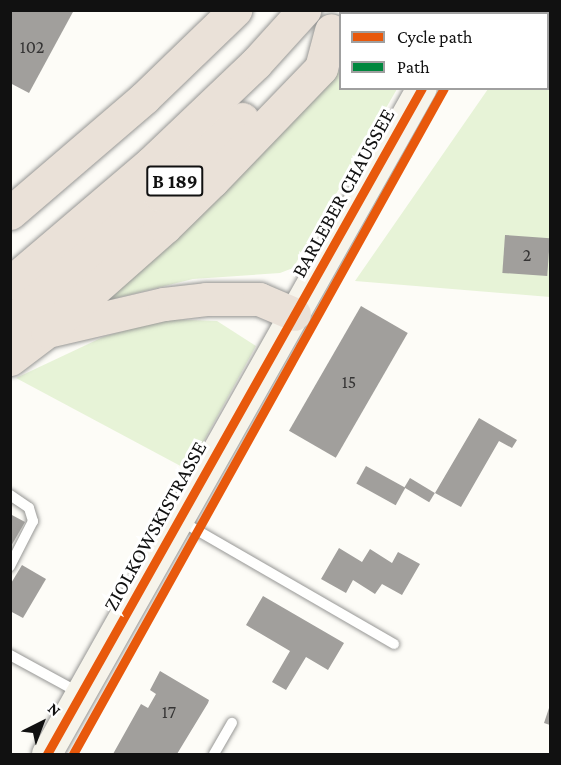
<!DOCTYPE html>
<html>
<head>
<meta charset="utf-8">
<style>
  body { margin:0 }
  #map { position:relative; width:561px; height:765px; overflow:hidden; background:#fdfcf7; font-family:"Crimson Pro",serif }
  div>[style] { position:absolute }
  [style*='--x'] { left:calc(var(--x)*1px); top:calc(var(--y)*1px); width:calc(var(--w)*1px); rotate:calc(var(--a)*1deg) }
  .green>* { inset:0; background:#e7f3d7 }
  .building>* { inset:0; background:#a19f9c; transform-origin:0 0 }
  .roads { filter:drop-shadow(0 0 2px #979795) drop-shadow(0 0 2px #979795) }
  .lane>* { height:10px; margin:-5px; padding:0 5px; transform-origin:5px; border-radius:5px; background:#fffffe }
  .secondary>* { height:30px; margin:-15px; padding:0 15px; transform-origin:15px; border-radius:15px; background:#f6f4eb }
  .highway>* { height:33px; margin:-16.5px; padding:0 16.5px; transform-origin:16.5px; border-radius:16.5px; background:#eae1d8 }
  .quiet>* { height:8px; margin-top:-4px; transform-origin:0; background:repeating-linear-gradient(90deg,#00873e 0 15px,transparent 0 23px) }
  .cycleway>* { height:9px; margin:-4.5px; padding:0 4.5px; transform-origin:4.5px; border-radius:4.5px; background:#e8590c }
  span { translate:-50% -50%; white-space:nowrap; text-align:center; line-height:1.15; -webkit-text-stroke:6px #fff; paint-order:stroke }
  .number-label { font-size:18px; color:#353434 }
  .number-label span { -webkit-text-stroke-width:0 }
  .shield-label span { padding:2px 4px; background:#fff; border:2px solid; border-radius:4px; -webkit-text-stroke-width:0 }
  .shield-label { font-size:20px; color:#111; font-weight:700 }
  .street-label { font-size:21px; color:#111 }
  .frame { position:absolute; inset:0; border:12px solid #111; pointer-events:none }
  .legend { position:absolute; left:339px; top:12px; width:210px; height:78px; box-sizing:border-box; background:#fff; border:2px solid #a0a0a0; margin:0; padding:8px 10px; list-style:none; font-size:18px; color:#111 }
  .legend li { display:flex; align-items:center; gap:12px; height:30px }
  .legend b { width:30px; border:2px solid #a0a0a0 }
  .north { position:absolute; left:12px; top:693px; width:60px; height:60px; -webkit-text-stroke:4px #fff; paint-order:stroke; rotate:42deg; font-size:16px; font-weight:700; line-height:24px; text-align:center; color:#111 }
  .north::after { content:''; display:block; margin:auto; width:21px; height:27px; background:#111; clip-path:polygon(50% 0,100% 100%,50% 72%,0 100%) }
</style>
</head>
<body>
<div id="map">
  <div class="green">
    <i style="clip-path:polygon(545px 11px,550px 11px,550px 297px,355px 281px,488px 89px,548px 88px,548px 14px,543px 13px)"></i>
    <i style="clip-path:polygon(340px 70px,340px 88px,397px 89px,293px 268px,280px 273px,193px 279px,100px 302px)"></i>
    <i style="clip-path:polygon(165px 319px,217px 321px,256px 346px,188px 470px,16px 378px,103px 337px)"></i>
  </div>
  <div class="building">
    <i style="clip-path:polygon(10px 10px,74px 10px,29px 93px,10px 83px)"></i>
    <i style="left:505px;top:235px;width:45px;height:38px;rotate:4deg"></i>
    <i style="left:361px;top:306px;width:54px;height:144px;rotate:30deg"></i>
    <i style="clip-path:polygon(479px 418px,517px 440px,512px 448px,499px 441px,461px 507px,435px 493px)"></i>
    <i style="left:366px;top:466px;width:45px;height:20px;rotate:29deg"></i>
    <i style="left:410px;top:478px;width:29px;height:11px;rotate:31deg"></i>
    <i style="clip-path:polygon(10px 514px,25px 522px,10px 548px)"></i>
    <i style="clip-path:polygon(339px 548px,362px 562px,370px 549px,392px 563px,398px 552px,420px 564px,402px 595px,382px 584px,375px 594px,353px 580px,346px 593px,321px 579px)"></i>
    <i style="clip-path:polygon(22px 565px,46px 579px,23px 618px,10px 611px,10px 585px)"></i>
    <i style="clip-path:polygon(263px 596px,344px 643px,328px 670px,306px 657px,286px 690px,272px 682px,290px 651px,246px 625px)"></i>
    <i style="clip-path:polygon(160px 671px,209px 700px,208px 703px,177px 754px,113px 754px,141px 704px,148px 708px,156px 694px,150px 690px)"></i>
    <i style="clip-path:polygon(550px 705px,550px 725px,544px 723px)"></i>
  </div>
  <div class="roads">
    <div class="lane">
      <i style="--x:509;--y:14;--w:7;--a:-34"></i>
      <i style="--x:10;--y:495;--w:23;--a:34"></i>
      <i style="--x:29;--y:508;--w:14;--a:73"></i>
      <i style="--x:33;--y:521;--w:51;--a:117.1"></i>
      <i style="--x:181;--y:521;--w:246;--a:30"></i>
      <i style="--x:10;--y:655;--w:77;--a:28.6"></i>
      <i style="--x:214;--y:754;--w:36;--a:-60"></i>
    </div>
    <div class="secondary">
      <i style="--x:464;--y:14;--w:4;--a:-63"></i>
      <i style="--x:47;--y:754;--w:764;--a:-60.62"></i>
    </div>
    <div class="highway">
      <i style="--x:10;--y:213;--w:177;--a:-40.6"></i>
      <i style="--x:144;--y:98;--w:127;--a:-44"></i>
      <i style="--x:10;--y:283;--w:185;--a:-40.4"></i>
      <i style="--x:151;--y:163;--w:145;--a:-43.6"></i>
      <i style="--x:256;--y:63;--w:72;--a:-47.8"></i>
      <i style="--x:10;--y:322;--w:197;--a:-40.3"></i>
      <i style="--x:160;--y:195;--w:112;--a:-42.8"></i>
      <i style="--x:52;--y:330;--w:115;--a:-13.1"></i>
      <i style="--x:164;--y:304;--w:42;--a:-6.8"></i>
      <i style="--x:206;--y:299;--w:53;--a:0"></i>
      <i style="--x:259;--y:299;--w:38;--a:23"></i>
      <i style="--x:10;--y:359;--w:46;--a:-37.1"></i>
      <i style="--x:47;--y:331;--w:157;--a:-41.4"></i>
      <i style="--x:165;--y:227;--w:66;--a:-44.4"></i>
      <i style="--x:212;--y:181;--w:157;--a:-46"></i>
      <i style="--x:321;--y:68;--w:39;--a:-75"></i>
    </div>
  </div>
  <div class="quiet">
    <i style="--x:485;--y:14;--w:4;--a:-63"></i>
  </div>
  <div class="cycleway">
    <i style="--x:47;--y:754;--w:764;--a:-60.62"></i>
    <i style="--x:73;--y:754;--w:762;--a:-60.88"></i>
  </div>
  <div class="number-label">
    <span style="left:32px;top:47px">102</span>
    <span style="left:527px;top:255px">2</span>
    <span style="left:349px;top:382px">15</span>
    <span style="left:169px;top:712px">17</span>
  </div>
  <div class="shield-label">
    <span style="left:175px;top:181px">B 189</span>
  </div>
  <div class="street-label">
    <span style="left:343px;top:193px;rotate:-61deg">BARLEBER CHAUSSEE</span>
    <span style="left:155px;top:526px;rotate:-61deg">ZIOLKOWSKISTRASSE</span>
  </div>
  <div class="frame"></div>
  <ul class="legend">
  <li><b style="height:8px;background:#e8590c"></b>Cycle path</li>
  <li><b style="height:8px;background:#00873e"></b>Path</li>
  </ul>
  <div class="north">N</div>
</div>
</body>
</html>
